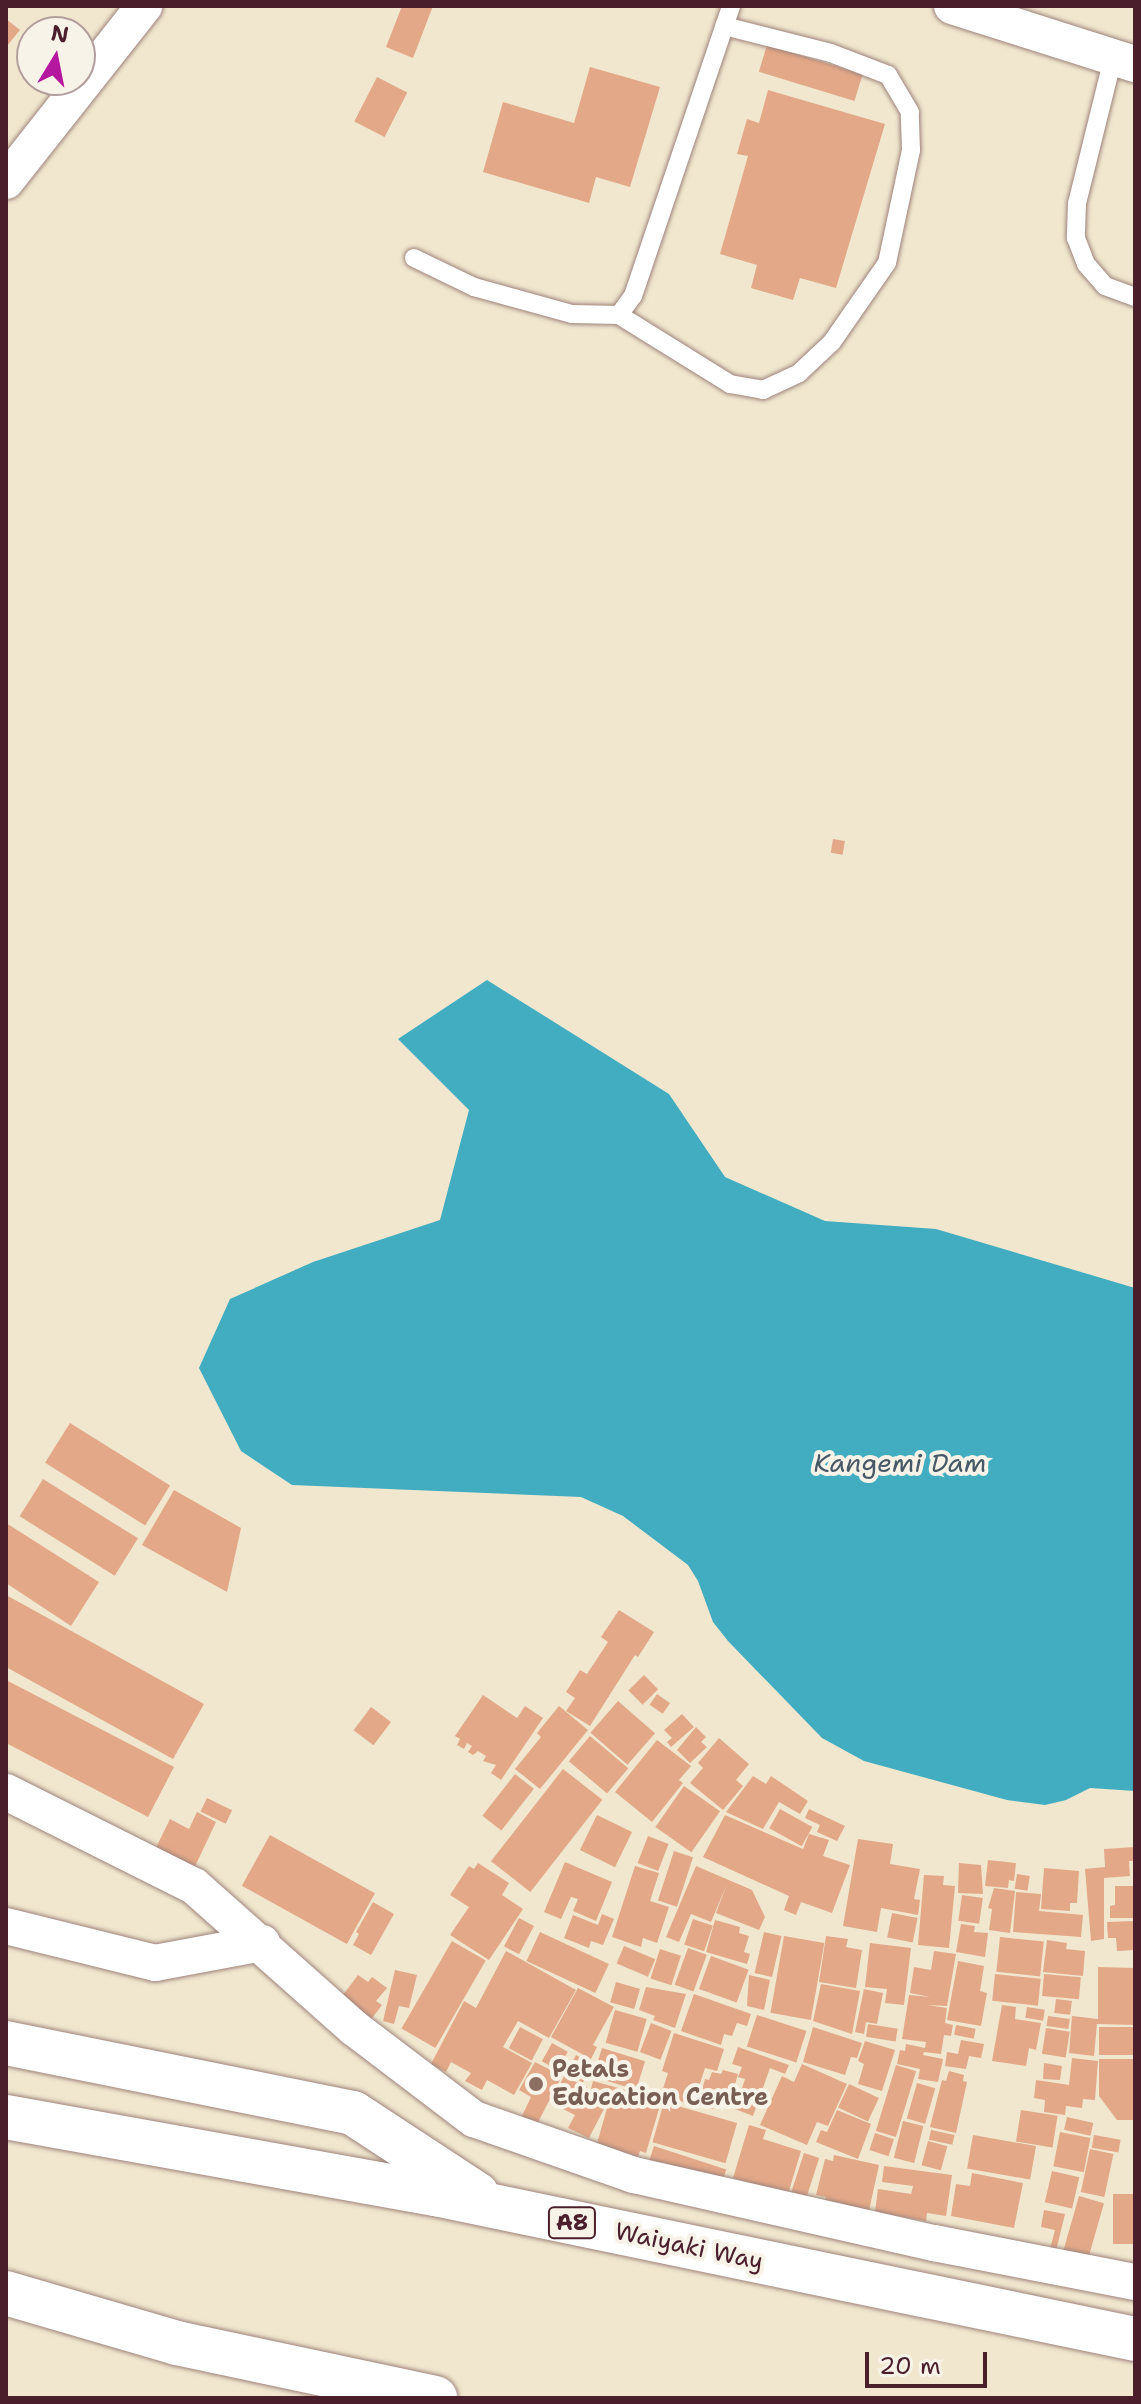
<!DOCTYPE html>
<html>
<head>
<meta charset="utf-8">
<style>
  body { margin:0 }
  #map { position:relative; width:1141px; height:2404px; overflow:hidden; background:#f0e7ce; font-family:"Shantell Sans",sans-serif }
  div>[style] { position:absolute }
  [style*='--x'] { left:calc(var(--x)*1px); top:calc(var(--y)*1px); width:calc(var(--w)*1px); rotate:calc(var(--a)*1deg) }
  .water>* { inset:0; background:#42adc1 }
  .building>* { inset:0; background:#e3a888; transform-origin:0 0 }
  .roads { filter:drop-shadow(0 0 2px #9d837c) drop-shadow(0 0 2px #9d837c) }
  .service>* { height:18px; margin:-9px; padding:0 9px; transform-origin:9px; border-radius:9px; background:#fff }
  .minor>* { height:36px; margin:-18px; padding:0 18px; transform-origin:18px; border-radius:18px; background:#fff }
  .trunk>* { height:44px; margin:-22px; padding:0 22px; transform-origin:22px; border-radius:22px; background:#fff }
  .dots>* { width:22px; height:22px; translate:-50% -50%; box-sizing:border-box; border:4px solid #f7f3e8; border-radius:50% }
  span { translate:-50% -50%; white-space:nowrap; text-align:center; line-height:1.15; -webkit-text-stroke:8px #f7f3e8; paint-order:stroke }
  .shield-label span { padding:2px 6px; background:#f7f3e8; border:2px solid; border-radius:6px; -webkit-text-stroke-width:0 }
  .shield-label { font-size:22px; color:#4a1f2b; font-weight:700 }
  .education-label { font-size:24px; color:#785e54; font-weight:700 }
  .left { translate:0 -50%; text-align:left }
  .street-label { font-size:24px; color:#4a1f2b }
  .water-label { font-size:26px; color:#475867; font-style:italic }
  .frame { position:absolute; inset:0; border:8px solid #4a1f2b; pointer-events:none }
  .north { position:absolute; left:16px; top:16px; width:80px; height:80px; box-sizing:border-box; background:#f7f3e8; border:2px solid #b29e9c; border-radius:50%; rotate:10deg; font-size:22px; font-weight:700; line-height:32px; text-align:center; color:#4a1f2b }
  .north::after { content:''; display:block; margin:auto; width:28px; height:36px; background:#b5179e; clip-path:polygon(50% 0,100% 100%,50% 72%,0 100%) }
  .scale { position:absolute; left:865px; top:2352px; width:122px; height:36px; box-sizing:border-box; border:4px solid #4a1f2b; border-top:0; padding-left:10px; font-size:24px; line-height:28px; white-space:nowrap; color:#4a1f2b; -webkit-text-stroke:6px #f7f3e8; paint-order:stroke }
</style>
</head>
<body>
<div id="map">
  <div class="water">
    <i style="clip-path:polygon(487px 980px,669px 1094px,725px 1177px,825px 1221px,936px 1229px,1135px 1288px,1135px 1791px,1090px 1788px,1066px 1800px,1045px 1805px,1007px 1800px,864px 1761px,822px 1738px,728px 1641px,713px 1622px,698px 1581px,688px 1565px,623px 1516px,581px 1497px,292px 1485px,241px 1451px,199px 1368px,230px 1299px,313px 1262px,440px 1220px,469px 1110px,398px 1039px)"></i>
  </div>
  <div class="building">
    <i style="clip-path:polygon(402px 6px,433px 6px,413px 58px,386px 47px)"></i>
    <i style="clip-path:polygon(6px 19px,20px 30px,6px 47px)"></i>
    <i style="left:767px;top:45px;width:100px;height:28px;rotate:17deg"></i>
    <i style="clip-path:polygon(590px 67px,660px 87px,630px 187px,596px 177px,589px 203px,483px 172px,503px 102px,574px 123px)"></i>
    <i style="left:377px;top:77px;width:34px;height:50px;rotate:27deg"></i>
    <i style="clip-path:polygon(768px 90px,885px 124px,836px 288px,800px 278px,793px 300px,751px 288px,757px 265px,720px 254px,748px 156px,737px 154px,747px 119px,759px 123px)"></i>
    <i style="left:833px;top:839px;width:12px;height:14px;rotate:9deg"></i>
    <i style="left:70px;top:1423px;width:118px;height:47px;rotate:32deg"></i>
    <i style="left:43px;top:1479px;width:112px;height:44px;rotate:32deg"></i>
    <i style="clip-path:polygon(174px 1490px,241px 1528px,227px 1592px,142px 1545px)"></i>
    <i style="clip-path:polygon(6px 1523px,99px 1582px,71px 1626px,6px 1583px)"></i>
    <i style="clip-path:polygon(6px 1595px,204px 1704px,173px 1759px,6px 1667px)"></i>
    <i style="clip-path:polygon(619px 1610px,654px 1632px,638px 1657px,635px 1655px,590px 1726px,566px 1711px,575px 1698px,566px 1692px,580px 1670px,587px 1674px,608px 1642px,601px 1637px)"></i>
    <i style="left:644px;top:1675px;width:20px;height:22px;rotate:45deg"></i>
    <i style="clip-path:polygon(6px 1680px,174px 1767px,148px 1817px,6px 1743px)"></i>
    <i style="left:657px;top:1694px;width:16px;height:13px;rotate:35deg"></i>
    <i style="clip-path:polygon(483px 1695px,517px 1718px,525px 1706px,543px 1718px,501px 1780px,491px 1773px,496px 1765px,483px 1761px,486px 1756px,478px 1751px,473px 1755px,468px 1752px,472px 1746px,467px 1743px,464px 1749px,457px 1745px,460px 1739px,455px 1736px)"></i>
    <i style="left:618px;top:1701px;width:49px;height:42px;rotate:41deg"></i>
    <i style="clip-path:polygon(559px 1706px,588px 1730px,540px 1789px,515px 1769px,541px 1737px,537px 1733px)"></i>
    <i style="left:371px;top:1707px;width:25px;height:29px;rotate:37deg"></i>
    <i style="clip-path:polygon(682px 1714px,694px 1727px,671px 1747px,667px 1742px,672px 1738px,664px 1730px)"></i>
    <i style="clip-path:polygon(696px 1727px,706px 1737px,701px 1742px,707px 1747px,690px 1763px,677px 1750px)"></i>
    <i style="left:590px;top:1736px;width:50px;height:33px;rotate:40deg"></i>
    <i style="clip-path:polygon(719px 1738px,749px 1764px,736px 1780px,743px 1786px,723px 1810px,690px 1783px,703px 1768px,698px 1763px)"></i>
    <i style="clip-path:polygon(657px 1740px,691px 1766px,679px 1780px,683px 1783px,652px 1822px,615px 1792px)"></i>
    <i style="left:563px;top:1769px;width:50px;height:117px;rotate:38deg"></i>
    <i style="left:515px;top:1774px;width:24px;height:53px;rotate:38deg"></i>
    <i style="clip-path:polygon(753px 1776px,766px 1784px,771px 1776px,808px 1801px,800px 1814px,779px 1802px,763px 1829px,726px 1812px)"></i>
    <i style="left:684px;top:1786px;width:44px;height:50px;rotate:35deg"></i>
    <i style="left:207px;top:1798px;width:28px;height:15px;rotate:26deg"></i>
    <i style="left:780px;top:1809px;width:37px;height:22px;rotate:29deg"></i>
    <i style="clip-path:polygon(809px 1809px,845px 1826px,837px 1841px,817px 1832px,820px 1825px,805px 1818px)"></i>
    <i style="clip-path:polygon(197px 1812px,216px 1822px,190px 1877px,151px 1858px,170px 1819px,189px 1829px)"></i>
    <i style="left:597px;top:1815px;width:39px;height:39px;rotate:26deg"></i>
    <i style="clip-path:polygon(725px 1815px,803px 1849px,809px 1834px,829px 1840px,823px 1856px,850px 1865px,832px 1913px,801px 1902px,796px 1915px,784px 1910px,789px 1896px,703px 1857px)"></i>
    <i style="left:270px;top:1835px;width:120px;height:58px;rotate:29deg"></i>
    <i style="left:648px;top:1836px;width:22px;height:29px;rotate:21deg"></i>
    <i style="clip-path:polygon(858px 1839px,893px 1844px,890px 1864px,920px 1869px,914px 1899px,920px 1900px,918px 1915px,881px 1908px,877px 1932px,843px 1926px)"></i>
    <i style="clip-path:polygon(1135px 1847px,1135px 1861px,1129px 1861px,1130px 1876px,1104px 1878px,1104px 1939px,1091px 1941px,1085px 1869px,1105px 1867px,1104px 1849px)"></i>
    <i style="left:674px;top:1851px;width:20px;height:52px;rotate:18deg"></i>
    <i style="clip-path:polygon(988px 1860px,1016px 1863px,1014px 1881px,1009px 1880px,1008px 1888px,985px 1886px)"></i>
    <i style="clip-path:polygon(565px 1862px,612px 1882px,596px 1921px,573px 1911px,578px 1899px,571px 1897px,561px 1919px,544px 1912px)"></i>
    <i style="clip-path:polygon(478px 1863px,509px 1883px,502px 1895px,523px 1909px,489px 1960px,450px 1935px,469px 1907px,450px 1895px,469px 1866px,474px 1869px)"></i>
    <i style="clip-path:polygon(959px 1863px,981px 1865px,983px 1894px,958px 1893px)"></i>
    <i style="clip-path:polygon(635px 1866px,659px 1873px,650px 1901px,669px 1907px,657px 1943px,643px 1938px,641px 1947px,612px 1937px)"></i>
    <i style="clip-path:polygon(696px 1866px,752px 1890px,765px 1917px,759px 1930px,716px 1913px,727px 1884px,711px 1922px,691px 1914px,679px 1942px,666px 1937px)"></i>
    <i style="clip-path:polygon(1044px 1868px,1079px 1871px,1077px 1903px,1070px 1903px,1070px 1911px,1041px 1909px)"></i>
    <i style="left:1017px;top:1874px;width:13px;height:15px;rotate:9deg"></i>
    <i style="clip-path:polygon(924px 1875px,944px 1876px,943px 1885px,955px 1886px,949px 1948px,918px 1945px)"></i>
    <i style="clip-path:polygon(1115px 1886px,1135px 1886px,1135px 1918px,1110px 1918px,1110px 1906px,1115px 1905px)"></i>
    <i style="clip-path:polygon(994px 1888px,1015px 1891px,1010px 1933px,989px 1930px,992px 1909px,988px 1908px)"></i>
    <i style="clip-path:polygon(1016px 1892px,1041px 1894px,1039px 1911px,1083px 1915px,1081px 1937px,1013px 1932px)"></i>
    <i style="left:962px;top:1895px;width:21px;height:26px;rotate:8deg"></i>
    <i style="clip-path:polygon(373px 1902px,394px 1914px,371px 1955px,353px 1945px,359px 1934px,356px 1932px)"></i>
    <i style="left:892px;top:1913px;width:26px;height:25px;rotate:11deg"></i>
    <i style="clip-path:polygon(602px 1914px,614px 1919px,603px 1945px,591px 1941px,589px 1948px,564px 1938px,573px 1915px,598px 1925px)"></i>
    <i style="left:519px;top:1918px;width:17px;height:32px;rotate:28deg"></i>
    <i style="left:693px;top:1919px;width:21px;height:27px;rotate:19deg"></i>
    <i style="clip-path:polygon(715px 1920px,740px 1927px,739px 1933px,749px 1936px,744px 1952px,750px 1954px,747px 1964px,706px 1952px)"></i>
    <i style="clip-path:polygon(1135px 1921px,1135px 1950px,1117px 1951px,1116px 1938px,1108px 1938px,1107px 1922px)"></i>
    <i style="clip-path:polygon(961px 1924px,975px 1926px,974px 1932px,988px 1933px,985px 1957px,956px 1952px)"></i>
    <i style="left:540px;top:1932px;width:76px;height:32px;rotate:25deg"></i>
    <i style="left:764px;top:1932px;width:18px;height:42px;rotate:13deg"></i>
    <i style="left:784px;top:1936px;width:41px;height:78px;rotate:10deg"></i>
    <i style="clip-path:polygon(826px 1936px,848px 1939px,846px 1947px,862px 1950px,856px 1988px,819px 1982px)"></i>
    <i style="left:1000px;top:1937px;width:44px;height:35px;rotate:6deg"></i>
    <i style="clip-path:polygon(1047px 1940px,1067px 1943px,1066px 1949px,1085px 1951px,1083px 1976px,1043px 1972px)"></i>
    <i style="left:452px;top:1941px;width:39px;height:101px;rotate:30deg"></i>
    <i style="clip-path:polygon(870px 1943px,911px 1948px,904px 2005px,885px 2003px,887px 1989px,865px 1987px)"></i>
    <i style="left:624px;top:1946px;width:34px;height:19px;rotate:23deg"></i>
    <i style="left:688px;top:1948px;width:20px;height:39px;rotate:20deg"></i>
    <i style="left:660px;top:1949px;width:22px;height:31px;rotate:18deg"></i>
    <i style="clip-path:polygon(506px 1951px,576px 1990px,549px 2038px,518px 2021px,503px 2047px,532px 2063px,514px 2095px,487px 2080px,482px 2090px,465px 2081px,471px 2073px,451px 2062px,446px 2072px,431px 2064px,464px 2001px,476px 2008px)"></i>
    <i style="clip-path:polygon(934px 1951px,956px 1954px,947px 2006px,927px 2005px,947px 2008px,945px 2023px,953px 2025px,951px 2036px,944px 2035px,941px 2054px,924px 2052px,923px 2055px,943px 2059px,938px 2082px,918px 2079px,920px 2069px,897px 2064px,900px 2050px,905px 2051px,906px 2044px,925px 2048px,926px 2042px,902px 2039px,909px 1995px,930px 1997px,910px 1993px,914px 1967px,931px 1970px)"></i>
    <i style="left:711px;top:1956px;width:40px;height:35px;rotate:20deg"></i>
    <i style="clip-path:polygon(958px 1961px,984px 1966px,980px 1991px,987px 1993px,981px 2026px,947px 2020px)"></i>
    <i style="clip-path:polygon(1098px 1967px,1135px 1968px,1135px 2025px,1097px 2024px,1094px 2056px,1069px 2053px,1072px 2016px,1098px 2019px)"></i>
    <i style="clip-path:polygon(395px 1970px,417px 1975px,409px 2008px,399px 2006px,394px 2024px,383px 2021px)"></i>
    <i style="left:995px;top:1974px;width:46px;height:27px;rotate:6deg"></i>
    <i style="left:1044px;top:1974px;width:37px;height:22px;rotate:5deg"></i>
    <i style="clip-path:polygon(358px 1975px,368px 1982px,372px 1977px,387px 1988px,376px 2001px,382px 2005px,369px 2022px,356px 2012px,359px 2008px,343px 1995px)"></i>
    <i style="clip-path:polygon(749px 1975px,770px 1980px,764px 2010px,747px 2006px)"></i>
    <i style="left:616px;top:1982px;width:25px;height:21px;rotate:16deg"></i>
    <i style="clip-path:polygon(821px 1984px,860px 1991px,852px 2034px,813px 2021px)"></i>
    <i style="clip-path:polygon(646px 1987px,686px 1994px,675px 2028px,653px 2020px,655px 2016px,639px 2010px)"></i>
    <i style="clip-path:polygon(578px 1988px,614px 2007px,593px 2045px,597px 2047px,591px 2059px,551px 2037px)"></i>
    <i style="clip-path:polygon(864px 1989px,883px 1993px,877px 2024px,866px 2022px,864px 2034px,855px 2032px)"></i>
    <i style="clip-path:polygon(694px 1994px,751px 2014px,747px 2026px,737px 2023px,732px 2036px,724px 2034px,721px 2045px,681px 2031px)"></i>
    <i style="left:1056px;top:1999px;width:16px;height:14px;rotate:7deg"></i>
    <i style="clip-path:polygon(1002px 2005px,1016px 2007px,1015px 2019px,1041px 2023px,1036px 2050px,1029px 2048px,1026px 2066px,992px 2061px)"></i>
    <i style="left:1027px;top:2007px;width:18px;height:11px;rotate:9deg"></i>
    <i style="left:615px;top:2010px;width:33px;height:34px;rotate:16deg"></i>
    <i style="left:757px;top:2015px;width:52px;height:33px;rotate:18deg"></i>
    <i style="left:1048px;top:2016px;width:22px;height:10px;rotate:8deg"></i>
    <i style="left:651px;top:2023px;width:22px;height:31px;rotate:21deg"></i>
    <i style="left:868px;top:2024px;width:30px;height:13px;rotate:9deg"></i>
    <i style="left:956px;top:2025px;width:20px;height:10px;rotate:11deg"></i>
    <i style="left:520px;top:2027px;width:26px;height:24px;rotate:28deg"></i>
    <i style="clip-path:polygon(813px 2027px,862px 2043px,857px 2058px,851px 2057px,845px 2075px,803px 2062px)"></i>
    <i style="left:1099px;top:2027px;width:35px;height:28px"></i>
    <i style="left:1046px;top:2028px;width:24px;height:26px;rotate:9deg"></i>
    <i style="clip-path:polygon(674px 2033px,724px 2049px,717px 2071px,705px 2068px,693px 2105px,661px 2095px,668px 2073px,662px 2071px)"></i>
    <i style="clip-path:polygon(961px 2040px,984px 2044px,981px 2058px,969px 2056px,966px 2069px,945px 2066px,947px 2052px,958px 2054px)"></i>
    <i style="clip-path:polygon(865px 2041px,895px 2050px,882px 2091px,858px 2084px,864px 2064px,858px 2061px)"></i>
    <i style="left:552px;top:2043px;width:18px;height:21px;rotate:29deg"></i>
    <i style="clip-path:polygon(738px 2047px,789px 2065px,785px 2074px,770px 2068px,753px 2116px,735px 2109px,745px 2079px,738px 2077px,742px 2067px,732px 2064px)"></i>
    <i style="left:602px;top:2048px;width:45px;height:30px;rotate:17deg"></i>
    <i style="left:576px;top:2055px;width:19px;height:21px;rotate:28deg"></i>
    <i style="clip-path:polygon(1072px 2058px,1098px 2061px,1095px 2100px,1083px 2099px,1082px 2108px,1066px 2106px,1065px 2115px,1044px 2112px,1045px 2100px,1034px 2098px,1036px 2080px,1069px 2085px)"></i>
    <i style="clip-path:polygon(1099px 2059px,1135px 2059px,1135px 2120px,1117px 2120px,1099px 2096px)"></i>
    <i style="clip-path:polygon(535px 2062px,562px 2076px,536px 2126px,521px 2118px,531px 2097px,519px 2090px)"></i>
    <i style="clip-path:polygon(1044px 2063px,1062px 2066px,1060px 2080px,1043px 2079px)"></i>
    <i style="clip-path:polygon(802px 2064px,847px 2084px,828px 2126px,817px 2122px,807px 2145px,760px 2125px,782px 2076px,794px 2082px)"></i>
    <i style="left:896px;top:2065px;width:21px;height:69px;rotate:17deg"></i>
    <i style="clip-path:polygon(723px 2070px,738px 2074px,732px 2095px,718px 2090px,713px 2109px,698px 2105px,705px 2079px,709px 2080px,712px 2072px,721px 2074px)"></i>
    <i style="clip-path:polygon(949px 2071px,964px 2075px,963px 2081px,967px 2082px,956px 2133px,930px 2127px,942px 2080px,946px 2081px)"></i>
    <i style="clip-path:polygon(564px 2076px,609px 2099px,589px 2138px,568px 2128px,575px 2115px,551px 2103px)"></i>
    <i style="clip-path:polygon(593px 2081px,651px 2097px,649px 2106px,659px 2109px,646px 2153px,640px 2151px,637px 2160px,596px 2147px,611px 2094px,591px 2089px)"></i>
    <i style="left:917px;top:2083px;width:19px;height:37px;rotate:16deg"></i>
    <i style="left:849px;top:2084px;width:33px;height:26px;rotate:25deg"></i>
    <i style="left:664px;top:2102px;width:76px;height:42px;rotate:16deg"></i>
    <i style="clip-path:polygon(837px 2110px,871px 2124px,858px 2159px,816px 2142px,821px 2130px,827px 2132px)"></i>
    <i style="left:1021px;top:2110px;width:37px;height:32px;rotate:9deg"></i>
    <i style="left:1067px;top:2117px;width:27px;height:13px;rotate:13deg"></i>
    <i style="left:903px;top:2121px;width:21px;height:38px;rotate:14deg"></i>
    <i style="clip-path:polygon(749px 2125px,766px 2130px,763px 2139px,801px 2151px,788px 2194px,733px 2178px)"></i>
    <i style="left:931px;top:2130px;width:24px;height:10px;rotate:12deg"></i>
    <i style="left:1060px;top:2132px;width:31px;height:35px;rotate:11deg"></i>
    <i style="left:875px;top:2133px;width:20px;height:18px;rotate:18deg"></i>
    <i style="left:973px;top:2135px;width:64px;height:34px;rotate:10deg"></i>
    <i style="left:1094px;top:2135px;width:27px;height:13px;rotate:10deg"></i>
    <i style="left:928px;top:2141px;width:20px;height:25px;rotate:15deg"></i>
    <i style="left:654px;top:2146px;width:76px;height:23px;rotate:18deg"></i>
    <i style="left:1090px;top:2149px;width:24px;height:44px;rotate:12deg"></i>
    <i style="left:804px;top:2153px;width:16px;height:46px;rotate:18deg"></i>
    <i style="clip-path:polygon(834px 2155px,879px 2165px,867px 2220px,824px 2203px,826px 2197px,816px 2195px,825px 2159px,833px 2161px)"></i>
    <i style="clip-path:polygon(884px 2166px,952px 2175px,946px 2216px,927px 2213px,926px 2221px,875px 2212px,878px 2189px,911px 2194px,913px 2186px,882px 2182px)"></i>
    <i style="left:1052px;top:2171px;width:28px;height:32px;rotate:13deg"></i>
    <i style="clip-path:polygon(972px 2173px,1023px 2183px,1014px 2228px,951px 2216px,956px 2184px,970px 2186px)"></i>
    <i style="left:1113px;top:2194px;width:22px;height:50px"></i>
    <i style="left:1079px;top:2196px;width:26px;height:59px;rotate:16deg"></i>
    <i style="clip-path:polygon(1044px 2210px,1065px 2214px,1056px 2251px,1050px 2249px,1055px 2230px,1041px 2227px)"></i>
  </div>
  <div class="roads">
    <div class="service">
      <i style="--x:1113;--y:58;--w:149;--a:103.9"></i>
      <i style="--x:1077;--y:203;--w:35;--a:92"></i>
      <i style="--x:1076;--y:238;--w:28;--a:69"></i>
      <i style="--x:1086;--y:264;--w:29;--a:49"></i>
      <i style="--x:1105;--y:286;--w:32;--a:20"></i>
      <i style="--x:414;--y:258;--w:67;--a:25.8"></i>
      <i style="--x:474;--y:287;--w:102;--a:15.4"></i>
      <i style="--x:572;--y:314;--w:47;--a:1.2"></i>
      <i style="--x:619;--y:315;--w:24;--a:-54"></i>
      <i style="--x:633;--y:296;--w:306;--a:-71.3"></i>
      <i style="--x:619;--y:315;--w:131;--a:31.9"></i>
      <i style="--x:730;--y:384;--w:34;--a:10"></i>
      <i style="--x:763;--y:390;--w:40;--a:-25"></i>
      <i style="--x:799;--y:373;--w:45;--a:-43.2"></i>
      <i style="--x:832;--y:342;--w:96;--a:-55.2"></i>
      <i style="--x:887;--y:263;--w:116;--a:-78"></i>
      <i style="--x:911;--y:150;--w:38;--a:-92"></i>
      <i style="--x:910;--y:112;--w:43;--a:-120.7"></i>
      <i style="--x:888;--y:75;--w:61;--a:-158.9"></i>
      <i style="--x:831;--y:53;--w:110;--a:-165.8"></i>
    </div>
    <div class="minor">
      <i style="--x:952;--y:6;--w:192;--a:17.6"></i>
      <i style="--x:6;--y:181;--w:223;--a:-51.7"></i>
      <i style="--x:6;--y:1792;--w:210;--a:26.6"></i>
      <i style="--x:194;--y:1886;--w:214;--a:41.6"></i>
      <i style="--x:354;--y:2028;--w:151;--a:37.2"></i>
      <i style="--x:474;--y:2119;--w:170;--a:19.3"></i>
      <i style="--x:634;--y:2175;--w:308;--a:12.8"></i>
      <i style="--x:934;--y:2243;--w:205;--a:11"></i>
      <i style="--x:6;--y:1926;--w:154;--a:13.9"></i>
      <i style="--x:155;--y:1963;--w:109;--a:-10.6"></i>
    </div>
    <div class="trunk">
      <i style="--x:6;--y:2043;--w:354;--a:11.4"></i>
      <i style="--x:353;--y:2113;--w:148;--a:33.2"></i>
      <i style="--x:6;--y:2117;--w:436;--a:10.2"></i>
      <i style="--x:435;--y:2194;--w:715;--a:11.7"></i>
      <i style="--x:6;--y:2293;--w:178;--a:16.3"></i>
      <i style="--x:177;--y:2343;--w:264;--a:12"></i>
    </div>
  </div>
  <div class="dots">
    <i style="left:536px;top:2084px;background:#8d6e63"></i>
  </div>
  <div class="shield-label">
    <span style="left:572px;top:2223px">A8</span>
  </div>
  <div class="education-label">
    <span class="left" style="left:552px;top:2084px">Petals<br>Education Centre</span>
  </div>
  <div class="street-label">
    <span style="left:689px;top:2247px;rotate:12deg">Waiyaki Way</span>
  </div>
  <div class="water-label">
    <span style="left:900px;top:1463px">Kangemi Dam</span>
  </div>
  <div class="frame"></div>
  <div class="north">N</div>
  <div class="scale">20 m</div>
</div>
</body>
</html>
